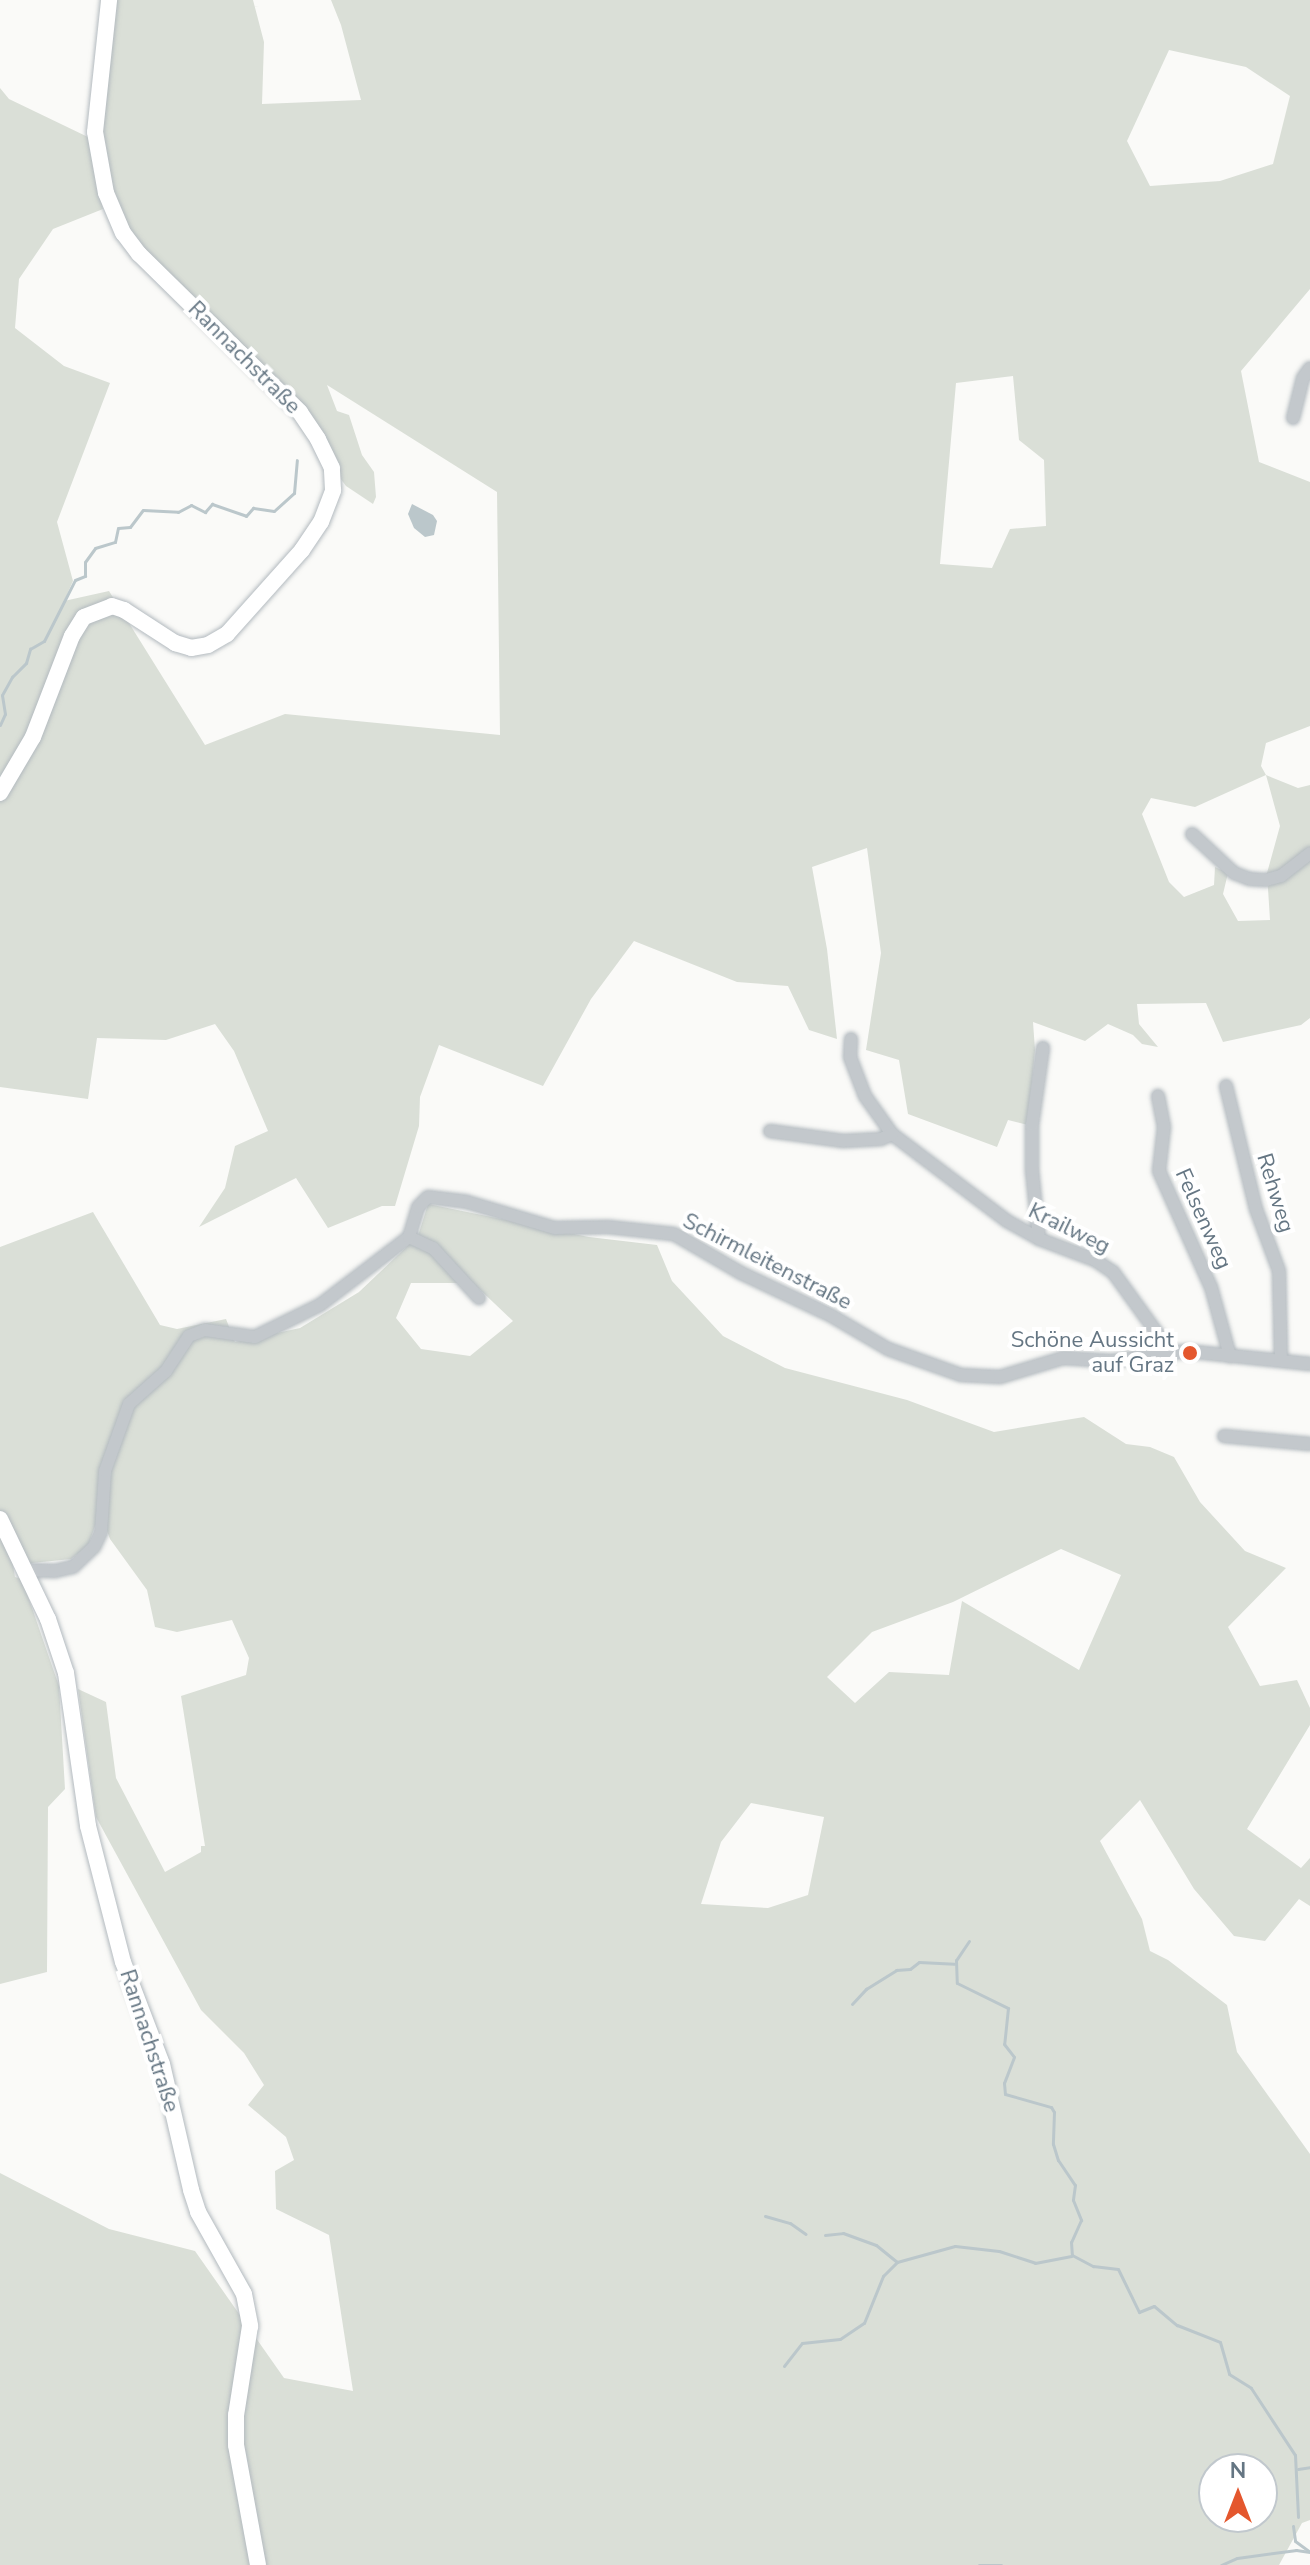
<!DOCTYPE html>
<html>
<head>
<meta charset="utf-8">
<style>
  body { margin:0 }
  #map { position:relative; width:1310px; height:2565px; overflow:hidden; background:#fafaf8; font-family:"Nunito Sans",sans-serif }
  div>[style] { position:absolute }
  [style*='--x'] { left:calc(var(--x)*1px); top:calc(var(--y)*1px); width:calc(var(--w)*1px); rotate:calc(var(--a)*1deg) }
  .green>* { inset:0; background:#dadfd7 }
  .water>* { inset:0; background:#bbc7cb }
  .stream>* { height:3px; margin:-1.5px; padding:0 1.5px; transform-origin:1.5px; border-radius:1.5px; background:#bbc7cb }
  .roads { filter:drop-shadow(0 0 2px #b3babf) drop-shadow(0 0 2px #b3babf) }
  .street>* { height:12px; margin:-6px; padding:0 6px; transform-origin:6px; border-radius:6px; background:#c3c8cc }
  .secondary>* { height:16px; margin:-8px; padding:0 8px; transform-origin:8px; border-radius:8px; background:#fff }
  .dots>* { width:22px; height:22px; translate:-50% -50%; box-sizing:border-box; border:4px solid #fff; border-radius:50% }
  span { translate:-50% -50%; white-space:nowrap; text-align:center; line-height:1.15; -webkit-text-stroke:8px #fff; paint-order:stroke }
  .street-label { font-size:22px; color:#657683 }
  .poi-label { font-size:22px; color:#657683 }
  .right { translate:-100% -50%; text-align:right }
  .north { position:absolute; left:1198px; top:2453px; width:80px; height:80px; box-sizing:border-box; background:#fff; border:2px solid #c1c8cd; border-radius:50%; rotate:0deg; font-size:22px; font-weight:700; line-height:32px; text-align:center; color:#657683 }
  .north::after { content:''; display:block; margin:auto; width:28px; height:36px; background:#e4572e; clip-path:polygon(50% 0,100% 100%,50% 72%,0 100%) }
</style>
</head>
<body>
<div id="map">
  <div class="green">
    <i style="clip-path:polygon(evenodd,114px 0,253px 0,264px 42px,262px 104px,361px 100px,341px 25px,331px 0,1310px 0,1310px 289px,1241px 371px,1259px 462px,1310px 482px,1310px 726px,1266px 743px,1261px 766px,1266px 775px,1298px 788px,1310px 785px,1310px 1018px,1301px 1025px,1223px 1042px,1206px 1003px,1137px 1004px,1139px 1024px,1158px 1047px,1142px 1044px,1133px 1035px,1108px 1024px,1085px 1041px,1033px 1022px,1035px 1050px,1028px 1125px,1008px 1120px,997px 1147px,908px 1114px,899px 1060px,866px 1050px,881px 953px,867px 848px,812px 867px,827px 949px,837px 1039px,809px 1030px,788px 986px,737px 982px,634px 941px,591px 999px,543px 1086px,439px 1045px,420px 1097px,419px 1126px,395px 1206px,382px 1206px,328px 1228px,296px 1178px,199px 1227px,225px 1188px,235px 1146px,268px 1131px,234px 1051px,215px 1024px,166px 1040px,97px 1038px,88px 1099px,0 1087px,0 88px,9px 99px,90px 138px,103px 209px,53px 229px,19px 279px,15px 328px,64px 366px,110px 383px,57px 522px,73px 581px,64px 601px,109px 591px,205px 745px,285px 714px,500px 735px,497px 492px,327px 385px,337px 411px,349px 415px,362px 455px,374px 472px,376px 497px,373px 504px,346px 486px,340px 478px,329px 446px,131px 234px,114px 201px,101px 144px,114px 0,1169px 50px,1246px 67px,1290px 96px,1273px 164px,1220px 181px,1150px 186px,1127px 141px,1169px 50px,114px 0,1013px 376px,1019px 440px,1044px 460px,1046px 526px,1010px 529px,992px 568px,940px 564px,956px 383px,1013px 376px,114px 0,1266px 775px,1280px 826px,1267px 873px,1270px 920px,1238px 921px,1223px 894px,1228px 873px,1215px 867px,1214px 885px,1184px 897px,1169px 882px,1142px 814px,1151px 798px,1195px 807px,1266px 775px)"></i>
    <i style="clip-path:polygon(evenodd,428px 1204px,589px 1237px,657px 1245px,672px 1281px,723px 1336px,785px 1368px,907px 1400px,994px 1432px,1084px 1417px,1126px 1444px,1150px 1447px,1174px 1457px,1200px 1502px,1245px 1551px,1286px 1568px,1228px 1627px,1260px 1686px,1297px 1680px,1310px 1708px,1310px 1725px,1247px 1829px,1301px 1868px,1310px 1858px,1310px 1906px,1299px 1899px,1265px 1941px,1234px 1936px,1194px 1889px,1140px 1800px,1100px 1841px,1142px 1919px,1150px 1951px,1168px 1960px,1227px 2005px,1237px 2052px,1310px 2154px,1310px 2520px,1302px 2523px,1279px 2565px,0 2565px,0 2173px,109px 2229px,195px 2251px,284px 2378px,353px 2391px,329px 2235px,276px 2209px,275px 2171px,294px 2160px,286px 2137px,248px 2105px,264px 2085px,244px 2053px,201px 2010px,96px 1817px,78px 1689px,106px 1702px,116px 1778px,165px 1872px,201px 1852px,201px 1846px,205px 1846px,181px 1696px,246px 1675px,249px 1658px,232px 1620px,177px 1632px,155px 1627px,147px 1590px,110px 1539px,100px 1512px,88px 1546px,71px 1559px,13px 1565px,15px 1577px,22px 1579px,59px 1686px,65px 1789px,48px 1807px,47px 1972px,0 1984px,0 1247px,93px 1212px,160px 1325px,177px 1329px,226px 1319px,235px 1342px,300px 1328px,359px 1292px,418px 1236px,428px 1204px,411px 1283px,473px 1283px,513px 1321px,470px 1356px,421px 1349px,396px 1318px,411px 1283px,428px 1204px,1061px 1549px,1121px 1575px,1079px 1670px,962px 1601px,949px 1675px,889px 1672px,855px 1703px,827px 1677px,872px 1632px,953px 1602px,1061px 1549px,428px 1204px,751px 1803px,824px 1817px,808px 1895px,768px 1908px,701px 1904px,721px 1842px,751px 1803px,428px 1204px,1214px 2469px,1262px 2469px,1262px 2517px,1214px 2517px,1214px 2469px)"></i>
  </div>
  <div class="water">
    <i style="clip-path:polygon(412px 504px,433px 515px,437px 521px,434px 535px,425px 537px,414px 528px,408px 514px)"></i>
  </div>
  <div class="stream">
    <i style="--x:0;--y:725;--w:12;--a:-66"></i>
    <i style="--x:5;--y:714;--w:19;--a:-99"></i>
    <i style="--x:2;--y:695;--w:21;--a:-61"></i>
    <i style="--x:12;--y:677;--w:20;--a:-45"></i>
    <i style="--x:26;--y:663;--w:15;--a:-74"></i>
    <i style="--x:30;--y:649;--w:16;--a:-30"></i>
    <i style="--x:44;--y:641;--w:68;--a:-63.1"></i>
    <i style="--x:75;--y:580;--w:11;--a:-22"></i>
    <i style="--x:85;--y:576;--w:14;--a:-90"></i>
    <i style="--x:85;--y:562;--w:17;--a:-54"></i>
    <i style="--x:95;--y:548;--w:21;--a:-17"></i>
    <i style="--x:115;--y:542;--w:14;--a:-78"></i>
    <i style="--x:118;--y:528;--w:12;--a:-5"></i>
    <i style="--x:130;--y:527;--w:21;--a:-53"></i>
    <i style="--x:143;--y:510;--w:35;--a:3"></i>
    <i style="--x:178;--y:512;--w:15;--a:-28"></i>
    <i style="--x:191;--y:505;--w:16;--a:27"></i>
    <i style="--x:205;--y:512;--w:11;--a:-49"></i>
    <i style="--x:212;--y:504;--w:36;--a:19"></i>
    <i style="--x:246;--y:516;--w:11;--a:-49"></i>
    <i style="--x:253;--y:508;--w:21;--a:8"></i>
    <i style="--x:274;--y:511;--w:27;--a:-42"></i>
    <i style="--x:294;--y:493;--w:33;--a:-85"></i>
    <i style="--x:969;--y:1941;--w:23;--a:124"></i>
    <i style="--x:956;--y:1960;--w:23;--a:88"></i>
    <i style="--x:957;--y:1983;--w:57;--a:26.1"></i>
    <i style="--x:1008;--y:2008;--w:36;--a:96"></i>
    <i style="--x:1004;--y:2044;--w:16;--a:52"></i>
    <i style="--x:1014;--y:2057;--w:28;--a:111"></i>
    <i style="--x:1004;--y:2083;--w:11;--a:85"></i>
    <i style="--x:1005;--y:2094;--w:48;--a:15.8"></i>
    <i style="--x:1051;--y:2107;--w:6;--a:59"></i>
    <i style="--x:1054;--y:2112;--w:32;--a:92"></i>
    <i style="--x:1053;--y:2144;--w:17;--a:73"></i>
    <i style="--x:1058;--y:2160;--w:30;--a:56"></i>
    <i style="--x:1075;--y:2185;--w:15;--a:98"></i>
    <i style="--x:1073;--y:2200;--w:22;--a:68"></i>
    <i style="--x:1081;--y:2220;--w:24;--a:114"></i>
    <i style="--x:1071;--y:2242;--w:13;--a:86"></i>
    <i style="--x:1072;--y:2255;--w:24;--a:28"></i>
    <i style="--x:1093;--y:2266;--w:25;--a:7"></i>
    <i style="--x:1118;--y:2269;--w:48;--a:64"></i>
    <i style="--x:1139;--y:2312;--w:16;--a:-22"></i>
    <i style="--x:1154;--y:2306;--w:30;--a:40"></i>
    <i style="--x:1177;--y:2325;--w:46;--a:21.6"></i>
    <i style="--x:1220;--y:2342;--w:33;--a:74"></i>
    <i style="--x:1229;--y:2374;--w:26;--a:32"></i>
    <i style="--x:1251;--y:2388;--w:80;--a:56.7"></i>
    <i style="--x:1295;--y:2455;--w:62;--a:87.2"></i>
    <i style="--x:852;--y:2004;--w:21;--a:-47"></i>
    <i style="--x:866;--y:1989;--w:36;--a:-32"></i>
    <i style="--x:896;--y:1970;--w:14;--a:-4"></i>
    <i style="--x:910;--y:1969;--w:11;--a:-38"></i>
    <i style="--x:919;--y:1962;--w:35;--a:3"></i>
    <i style="--x:765;--y:2216;--w:26;--a:16"></i>
    <i style="--x:790;--y:2223;--w:19;--a:35"></i>
    <i style="--x:825;--y:2235;--w:18;--a:-6"></i>
    <i style="--x:843;--y:2233;--w:35;--a:20"></i>
    <i style="--x:876;--y:2245;--w:27;--a:39"></i>
    <i style="--x:897;--y:2262;--w:60;--a:-15.4"></i>
    <i style="--x:955;--y:2246;--w:44;--a:6.5"></i>
    <i style="--x:999;--y:2251;--w:38;--a:18"></i>
    <i style="--x:1035;--y:2263;--w:37;--a:-11"></i>
    <i style="--x:784;--y:2366;--w:29;--a:-52"></i>
    <i style="--x:802;--y:2343;--w:38;--a:-6"></i>
    <i style="--x:840;--y:2339;--w:29;--a:-34"></i>
    <i style="--x:864;--y:2323;--w:51;--a:-68"></i>
    <i style="--x:883;--y:2276;--w:20;--a:-45"></i>
    <i style="--x:1298;--y:2469;--w:12;--a:-9"></i>
    <i style="--x:1293;--y:2526;--w:15;--a:82"></i>
    <i style="--x:1295;--y:2541;--w:17;--a:36"></i>
    <i style="--x:979;--y:2565;--w:22;--a:0"></i>
    <i style="--x:1221;--y:2565;--w:17;--a:-24"></i>
    <i style="--x:1237;--y:2558;--w:60;--a:-7.7"></i>
    <i style="--x:1296;--y:2550;--w:14;--a:8"></i>
  </div>
  <div class="roads">
    <div class="street">
      <i style="--x:1293;--y:418;--w:41;--a:-76"></i>
      <i style="--x:1303;--y:378;--w:12;--a:-55"></i>
      <i style="--x:1192;--y:834;--w:57;--a:42.9"></i>
      <i style="--x:1234;--y:873;--w:17;--a:21"></i>
      <i style="--x:1250;--y:879;--w:16;--a:4"></i>
      <i style="--x:1266;--y:880;--w:16;--a:-15"></i>
      <i style="--x:1281;--y:876;--w:37;--a:-38"></i>
      <i style="--x:851;--y:1039;--w:18;--a:93"></i>
      <i style="--x:850;--y:1057;--w:42;--a:69"></i>
      <i style="--x:865;--y:1096;--w:47;--a:54.6"></i>
      <i style="--x:892;--y:1134;--w:144;--a:37.1"></i>
      <i style="--x:1007;--y:1221;--w:37;--a:29"></i>
      <i style="--x:1039;--y:1239;--w:60;--a:20.6"></i>
      <i style="--x:1095;--y:1260;--w:22;--a:34"></i>
      <i style="--x:1113;--y:1272;--w:97;--a:54.2"></i>
      <i style="--x:1226;--y:1086;--w:127;--a:76.3"></i>
      <i style="--x:1256;--y:1209;--w:66;--a:69.6"></i>
      <i style="--x:1279;--y:1271;--w:90;--a:88.7"></i>
      <i style="--x:1158;--y:1096;--w:32;--a:79"></i>
      <i style="--x:1164;--y:1127;--w:44;--a:96.5"></i>
      <i style="--x:1159;--y:1171;--w:127;--a:65.9"></i>
      <i style="--x:1211;--y:1287;--w:72;--a:74.6"></i>
      <i style="--x:770;--y:1131;--w:74;--a:7.8"></i>
      <i style="--x:843;--y:1141;--w:38;--a:-3"></i>
      <i style="--x:881;--y:1139;--w:12;--a:-24"></i>
      <i style="--x:409;--y:1237;--w:26;--a:25"></i>
      <i style="--x:433;--y:1248;--w:68;--a:47.4"></i>
      <i style="--x:1039;--y:1239;--w:69;--a:-95.8"></i>
      <i style="--x:1032;--y:1170;--w:45;--a:-90"></i>
      <i style="--x:1032;--y:1125;--w:78;--a:-81.9"></i>
      <i style="--x:1224;--y:1436;--w:86;--a:5.3"></i>
      <i style="--x:24;--y:1570;--w:31;--a:2"></i>
      <i style="--x:55;--y:1571;--w:18;--a:-13"></i>
      <i style="--x:73;--y:1567;--w:29;--a:-44"></i>
      <i style="--x:94;--y:1547;--w:17;--a:-65"></i>
      <i style="--x:101;--y:1532;--w:61;--a:-86.2"></i>
      <i style="--x:105;--y:1471;--w:71;--a:-70.3"></i>
      <i style="--x:129;--y:1404;--w:50;--a:-41.7"></i>
      <i style="--x:166;--y:1371;--w:42;--a:-56.7"></i>
      <i style="--x:189;--y:1336;--w:17;--a:-21"></i>
      <i style="--x:205;--y:1330;--w:50;--a:8"></i>
      <i style="--x:255;--y:1337;--w:72;--a:-26.2"></i>
      <i style="--x:320;--y:1305;--w:112;--a:-37.4"></i>
      <i style="--x:409;--y:1237;--w:31;--a:-73"></i>
      <i style="--x:418;--y:1207;--w:14;--a:-45"></i>
      <i style="--x:428;--y:1197;--w:39;--a:7"></i>
      <i style="--x:467;--y:1202;--w:92;--a:16.5"></i>
      <i style="--x:555;--y:1228;--w:53;--a:-1.1"></i>
      <i style="--x:608;--y:1227;--w:66;--a:6.1"></i>
      <i style="--x:674;--y:1234;--w:78;--a:30.2"></i>
      <i style="--x:741;--y:1273;--w:98;--a:25.3"></i>
      <i style="--x:830;--y:1315;--w:67;--a:30.4"></i>
      <i style="--x:888;--y:1349;--w:77;--a:19.6"></i>
      <i style="--x:961;--y:1375;--w:39;--a:3"></i>
      <i style="--x:1000;--y:1377;--w:66;--a:-16.8"></i>
      <i style="--x:1063;--y:1358;--w:49;--a:3.5"></i>
      <i style="--x:1112;--y:1361;--w:75;--a:-7.7"></i>
      <i style="--x:1186;--y:1351;--w:125;--a:6"></i>
    </div>
    <div class="secondary">
      <i style="--x:0;--y:793;--w:65;--a:-59.5"></i>
      <i style="--x:33;--y:737;--w:108;--a:-68.9"></i>
      <i style="--x:72;--y:636;--w:22;--a:-58"></i>
      <i style="--x:84;--y:617;--w:30;--a:-21"></i>
      <i style="--x:112;--y:606;--w:13;--a:18"></i>
      <i style="--x:124;--y:610;--w:61;--a:32.9"></i>
      <i style="--x:175;--y:643;--w:17;--a:17"></i>
      <i style="--x:191;--y:648;--w:17;--a:-10"></i>
      <i style="--x:208;--y:645;--w:22;--a:-30"></i>
      <i style="--x:227;--y:634;--w:113;--a:-48.2"></i>
      <i style="--x:302;--y:550;--w:34;--a:-56"></i>
      <i style="--x:321;--y:522;--w:34;--a:-69"></i>
      <i style="--x:333;--y:490;--w:22;--a:-93"></i>
      <i style="--x:332;--y:468;--w:32;--a:-116"></i>
      <i style="--x:318;--y:439;--w:32;--a:-124"></i>
      <i style="--x:300;--y:412;--w:226;--a:-135.5"></i>
      <i style="--x:139;--y:254;--w:26;--a:-127"></i>
      <i style="--x:123;--y:233;--w:43;--a:-113"></i>
      <i style="--x:106;--y:193;--w:62;--a:-100.2"></i>
      <i style="--x:95;--y:132;--w:133;--a:-83.9"></i>
      <i style="--x:0;--y:1519;--w:111;--a:64.4"></i>
      <i style="--x:48;--y:1619;--w:57;--a:71.6"></i>
      <i style="--x:66;--y:1673;--w:155;--a:81.8"></i>
      <i style="--x:88;--y:1826;--w:140;--a:75.6"></i>
      <i style="--x:123;--y:1962;--w:109;--a:69.1"></i>
      <i style="--x:162;--y:2064;--w:129;--a:77"></i>
      <i style="--x:191;--y:2190;--w:23;--a:72"></i>
      <i style="--x:198;--y:2212;--w:94;--a:60.7"></i>
      <i style="--x:244;--y:2294;--w:33;--a:79"></i>
      <i style="--x:250;--y:2326;--w:90;--a:98.9"></i>
      <i style="--x:236;--y:2415;--w:30;--a:90"></i>
      <i style="--x:236;--y:2445;--w:122;--a:79.6"></i>
    </div>
  </div>
  <div class="dots">
    <i style="left:1190px;top:1353px;background:#e4572e"></i>
  </div>
  <div class="street-label">
    <span style="left:244px;top:358px;rotate:45deg">Rannachstraße</span>
    <span style="left:1275px;top:1193px;rotate:73deg">Rehweg</span>
    <span style="left:1203px;top:1219px;rotate:66deg">Felsenweg</span>
    <span style="left:1069px;top:1229px;rotate:26deg">Krailweg</span>
    <span style="left:767px;top:1262px;rotate:27deg">Schirmleitenstraße</span>
    <span style="left:149px;top:2041px;rotate:72deg">Rannachstraße</span>
  </div>
  <div class="poi-label">
    <span class="right" style="left:1174px;top:1353px">Schöne Aussicht<br>auf Graz</span>
  </div>
  <div class="north">N</div>
</div>
</body>
</html>
